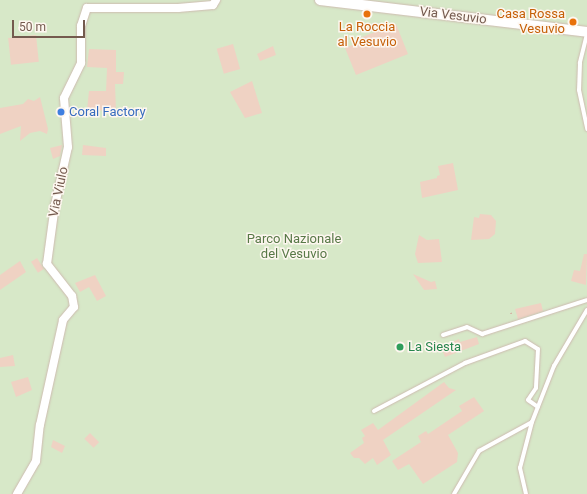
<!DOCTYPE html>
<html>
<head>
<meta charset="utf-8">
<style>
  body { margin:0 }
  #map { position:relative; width:587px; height:494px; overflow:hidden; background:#fbf3e9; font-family:Roboto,sans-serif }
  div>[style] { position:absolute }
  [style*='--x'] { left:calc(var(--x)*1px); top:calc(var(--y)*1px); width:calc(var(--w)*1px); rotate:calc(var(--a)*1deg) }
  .green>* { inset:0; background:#d7e8c8; transform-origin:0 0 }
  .building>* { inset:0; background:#efd2c3; transform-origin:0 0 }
  .path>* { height:1.5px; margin-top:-0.75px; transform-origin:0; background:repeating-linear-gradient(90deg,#d4b5a5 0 1px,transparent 0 4px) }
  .roads { filter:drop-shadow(0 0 1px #cdbbb0) drop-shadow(0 0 1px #cdbbb0) }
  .service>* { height:4px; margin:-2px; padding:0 2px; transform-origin:2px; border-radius:2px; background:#fff }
  .minor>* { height:8px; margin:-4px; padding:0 4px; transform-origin:4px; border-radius:4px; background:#fff }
  .tertiary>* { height:10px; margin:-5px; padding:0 5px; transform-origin:5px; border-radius:5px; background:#fff }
  .dots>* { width:11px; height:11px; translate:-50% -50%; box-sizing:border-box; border:2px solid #fef7f0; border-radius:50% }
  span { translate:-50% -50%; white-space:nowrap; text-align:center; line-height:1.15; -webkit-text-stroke:3px #fef7f0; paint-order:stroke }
  .food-label { font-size:13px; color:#c56008 }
  .right { translate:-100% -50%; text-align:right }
  .street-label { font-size:13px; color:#745a4e }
  .shop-label { font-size:13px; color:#366cbe }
  .left { translate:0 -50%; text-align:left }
  .park-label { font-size:13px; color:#587947 }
  .leisure-label { font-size:13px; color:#27864d }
  .scale { position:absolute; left:12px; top:20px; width:73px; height:18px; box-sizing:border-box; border:2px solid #745a4e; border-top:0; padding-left:5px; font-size:12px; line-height:14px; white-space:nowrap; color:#745a4e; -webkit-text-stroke:3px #fef7f0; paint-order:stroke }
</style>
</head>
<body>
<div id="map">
  <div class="green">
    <i style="left:0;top:0;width:587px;height:494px"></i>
  </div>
  <div class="building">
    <i style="clip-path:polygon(396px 24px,408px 54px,356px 75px,345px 48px,363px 41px,362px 37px)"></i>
    <i style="left:36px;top:35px;width:27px;height:28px;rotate:84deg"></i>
    <i style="left:233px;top:44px;width:26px;height:17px;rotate:74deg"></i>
    <i style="clip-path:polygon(273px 46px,276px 55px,260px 61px,257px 54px)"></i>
    <i style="clip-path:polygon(89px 49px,116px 50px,116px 72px,124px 72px,123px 84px,115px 84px,116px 111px,87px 110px,89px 91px,106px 91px,107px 68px,87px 67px)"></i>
    <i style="clip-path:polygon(252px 81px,262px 113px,245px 118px,230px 92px)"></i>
    <i style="clip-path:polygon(40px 97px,48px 129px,47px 134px,40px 131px,30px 133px,20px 141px,21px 126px,0 134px,0 108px,23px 104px,28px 99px,34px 101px)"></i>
    <i style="clip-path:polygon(62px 145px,60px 156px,53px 159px,50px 148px)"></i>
    <i style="clip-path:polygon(83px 145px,106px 148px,106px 156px,82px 155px)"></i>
    <i style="clip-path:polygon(453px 163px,458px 190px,422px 198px,420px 182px,437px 178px,437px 176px,440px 175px,438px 166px)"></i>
    <i style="clip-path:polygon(480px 214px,491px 215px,496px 221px,495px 234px,489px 239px,471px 240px,474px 217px,479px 218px)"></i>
    <i style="clip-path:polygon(419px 235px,427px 240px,439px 239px,442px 262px,418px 263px,415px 254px)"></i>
    <i style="clip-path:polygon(584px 254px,587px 254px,586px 285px,571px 281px,574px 270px,580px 271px)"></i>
    <i style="left:37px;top:258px;width:13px;height:7px;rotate:58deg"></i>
    <i style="clip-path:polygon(20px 261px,26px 272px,0 290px,0 275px)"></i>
    <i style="clip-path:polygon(413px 274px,431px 282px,435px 281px,437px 289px,424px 290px)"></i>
    <i style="clip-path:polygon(95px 275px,106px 296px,97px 301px,89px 287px,80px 292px,75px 283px)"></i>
    <i style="clip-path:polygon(541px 303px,543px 311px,518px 319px,515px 309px)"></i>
    <i style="clip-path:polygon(477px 337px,479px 344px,445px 357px,441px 347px,459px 339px,460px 342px)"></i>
    <i style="clip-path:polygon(13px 355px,15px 366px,0 367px,0 358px)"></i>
    <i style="clip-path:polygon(28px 377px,32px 390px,16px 397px,11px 382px)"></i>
    <i style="clip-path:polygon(444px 382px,449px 388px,456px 390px,383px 440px,391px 455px,377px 465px,373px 458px,365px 464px,359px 458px,354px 458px,350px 453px,364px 443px,362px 438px,365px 436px,361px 430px,373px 423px,378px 430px)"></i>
    <i style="clip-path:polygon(474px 397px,484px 411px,448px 435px,458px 453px,457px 462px,423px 484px,409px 464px,398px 470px,392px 461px,421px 442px,418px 436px,426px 431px,428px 434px,462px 411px,459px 406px)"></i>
    <i style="left:90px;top:433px;width:13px;height:8px;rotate:45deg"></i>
    <i style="clip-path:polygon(53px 440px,65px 446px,62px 453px,51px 447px)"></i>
  </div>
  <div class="path">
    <i style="--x:511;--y:313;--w:2;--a:63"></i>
  </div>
  <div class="roads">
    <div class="service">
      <i style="--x:587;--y:34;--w:30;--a:104"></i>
      <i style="--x:580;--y:63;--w:27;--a:92"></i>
      <i style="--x:579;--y:90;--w:40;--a:78"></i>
      <i style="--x:443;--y:335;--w:25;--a:-18"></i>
      <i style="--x:467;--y:327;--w:17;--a:25"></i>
      <i style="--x:482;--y:334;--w:110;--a:-17.9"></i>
      <i style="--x:374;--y:411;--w:103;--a:-27.8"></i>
      <i style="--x:465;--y:363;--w:64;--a:-20.1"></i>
      <i style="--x:525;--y:341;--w:15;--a:32"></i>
      <i style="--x:538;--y:349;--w:39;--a:93"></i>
      <i style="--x:536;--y:388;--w:14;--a:124"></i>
      <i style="--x:528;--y:400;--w:12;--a:35"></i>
      <i style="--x:454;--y:494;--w:50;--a:-59.8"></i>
      <i style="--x:479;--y:451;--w:60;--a:-28.7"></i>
      <i style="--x:526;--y:494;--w:27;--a:-103"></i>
      <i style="--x:520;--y:468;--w:48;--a:-75.4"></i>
      <i style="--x:532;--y:422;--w:60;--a:-68.6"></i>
      <i style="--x:554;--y:366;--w:65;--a:-59.5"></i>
    </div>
    <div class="minor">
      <i style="--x:17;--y:494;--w:38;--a:-60"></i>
      <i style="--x:36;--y:461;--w:36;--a:-84"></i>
      <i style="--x:40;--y:425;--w:107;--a:-77.6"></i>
      <i style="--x:63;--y:320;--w:17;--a:-50"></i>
      <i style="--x:74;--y:307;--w:11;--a:-100"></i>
      <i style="--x:72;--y:296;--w:41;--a:-128"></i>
      <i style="--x:47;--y:264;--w:60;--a:-82.3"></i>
      <i style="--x:55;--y:205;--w:59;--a:-77.4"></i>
      <i style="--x:68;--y:147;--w:49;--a:-94.7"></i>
      <i style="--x:64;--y:98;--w:39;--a:-64"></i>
      <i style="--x:81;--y:63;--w:37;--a:-90"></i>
      <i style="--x:81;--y:26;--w:19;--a:-72"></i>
      <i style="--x:87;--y:8;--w:91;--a:0"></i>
      <i style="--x:178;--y:8;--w:35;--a:-5"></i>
      <i style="--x:213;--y:5;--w:6;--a:-59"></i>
    </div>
    <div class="tertiary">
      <i style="--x:320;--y:0;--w:269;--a:6.8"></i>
    </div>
  </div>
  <div class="dots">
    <i style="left:367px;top:14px;background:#e8710a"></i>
    <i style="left:573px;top:22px;background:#e8710a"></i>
    <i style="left:61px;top:112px;background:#3f7fe0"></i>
    <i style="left:400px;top:347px;background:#2e9e5b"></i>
  </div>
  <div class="food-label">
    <span class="right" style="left:565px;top:22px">Casa Rossa<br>Vesuvio</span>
    <span style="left:367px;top:35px">La Roccia<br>al Vesuvio</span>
  </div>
  <div class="street-label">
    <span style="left:453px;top:16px;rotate:7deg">Via Vesuvio</span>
    <span style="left:59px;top:192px;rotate:-78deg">Via Viulo</span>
  </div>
  <div class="shop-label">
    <span class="left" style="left:69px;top:112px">Coral Factory</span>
  </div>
  <div class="park-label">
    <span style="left:294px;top:247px">Parco Nazionale<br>del Vesuvio</span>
  </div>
  <div class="leisure-label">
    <span class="left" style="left:408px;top:347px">La Siesta</span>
  </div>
  <div class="scale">50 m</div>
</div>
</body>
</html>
